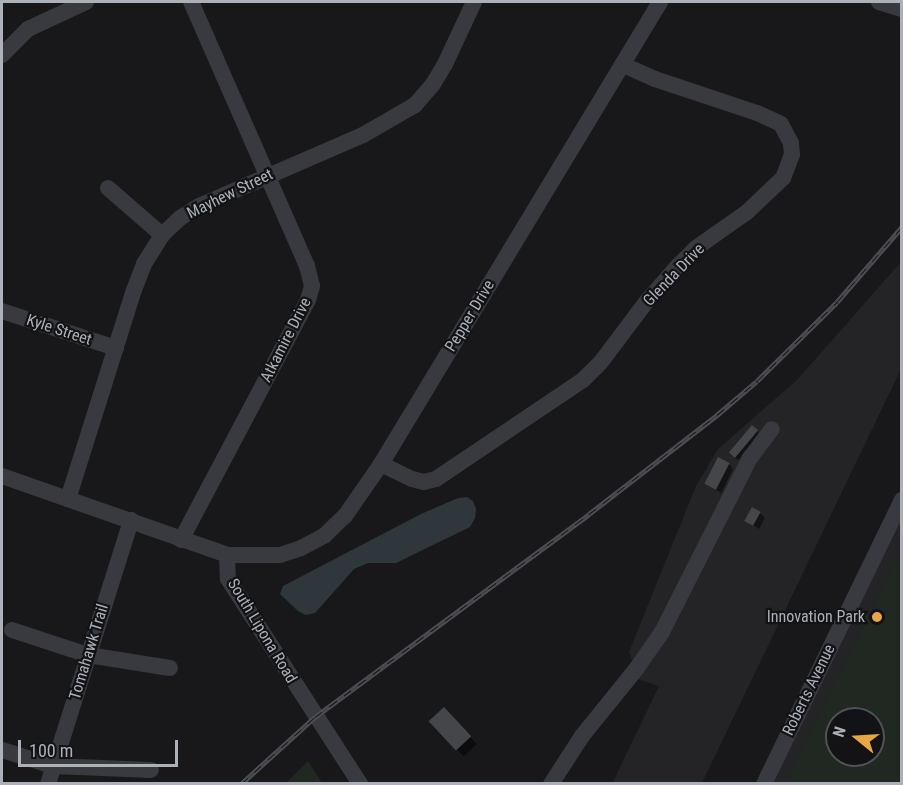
<!DOCTYPE html>
<html>
<head>
<meta charset="utf-8">
<style>
  body { margin:0 }
  #map { position:relative; width:903px; height:785px; overflow:hidden; background:#18181a; font-family:"Roboto Condensed",sans-serif }
  div>[style] { position:absolute }
  [style*='--x'] { left:calc(var(--x)*1px); top:calc(var(--y)*1px); width:calc(var(--w)*1px); rotate:calc(var(--a)*1deg) }
  .built>* { inset:0; background:#242427 }
  .green>* { inset:0; background:#202821 }
  .water>* { inset:0; background:#2f373d }
  .shadow>* { inset:0; background:#0007; transform-origin:0 0 }
  .building>* { inset:0; background:#45464a; transform-origin:0 0 }
  .minor>* { height:16px; margin:-8px; padding:0 8px; transform-origin:8px; border-radius:8px; background:#393a3f }
  .rail>* { height:5px; margin-top:-2.5px; transform-origin:0; background:repeating-linear-gradient(90deg,#131315 0 9px,#4c4e54 0 18px); box-sizing:border-box; border-block:2px solid #4c4e54 }
  .dots>* { width:16px; height:16px; translate:-50% -50%; box-sizing:border-box; border:3px solid #131315; border-radius:50% }
  span { translate:-50% -50%; white-space:nowrap; text-align:center; line-height:1.15; -webkit-text-stroke:4.5px #131315; paint-order:stroke }
  .street-label { font-size:16px; color:#abb0b9 }
  .poi-label { font-size:16px; color:#abb0b9 }
  .right { translate:-100% -50%; text-align:right }
  .frame { position:absolute; inset:0; border:3px solid #abb0b9; pointer-events:none }
  .north { position:absolute; left:825px; top:707px; width:60px; height:60px; box-sizing:border-box; background:#131315; border:2px solid #505257; border-radius:50%; rotate:288deg; font-size:16px; font-weight:700; line-height:24px; text-align:center; color:#abb0b9 }
  .north::after { content:''; display:block; margin:auto; width:21px; height:27px; background:#e6a844; clip-path:polygon(50% 0,100% 100%,50% 72%,0 100%) }
  .scale { position:absolute; left:18px; top:740px; width:160px; height:27px; box-sizing:border-box; border:3px solid #abb0b9; border-top:0; padding-left:8px; font-size:18px; line-height:21px; white-space:nowrap; color:#abb0b9; -webkit-text-stroke:4px #131315; paint-order:stroke }
</style>
</head>
<body>
<div id="map">
  <div class="built">
    <i style="clip-path:polygon(901px 262px,901px 369px,702px 783px,612px 784px,659px 686px,638px 679px,629px 652px,696px 486px,718px 449px,797px 380px)"></i>
    <i style="clip-path:polygon(evenodd,901px 515px,901px 783px,773px 783px,901px 515px,837px 719px,873px 719px,873px 755px,837px 755px,837px 719px)"></i>
  </div>
  <div class="green">
    <i style="clip-path:polygon(evenodd,901px 551px,901px 783px,785px 783px,882px 591px,901px 551px,837px 719px,873px 719px,873px 755px,837px 755px,837px 719px)"></i>
    <i style="clip-path:polygon(308px 761px,322px 783px,286px 783px)"></i>
  </div>
  <div class="water">
    <i style="clip-path:polygon(467px 497px,473px 501px,476px 509px,475px 518px,470px 527px,396px 563px,368px 563px,354px 569px,315px 613px,306px 615px,298px 611px,280px 594px,283px 586px,421px 514px,458px 498px)"></i>
  </div>
  <div class="shadow">
    <i style="left:757px;top:431px;width:7px;height:34px;rotate:45deg"></i>
    <i style="clip-path:polygon(729px 464px,733px 469px,721px 493px,707px 483px)"></i>
    <i style="clip-path:polygon(760px 513px,765px 518px,759px 529px,747px 521px)"></i>
    <i style="left:444px;top:709px;width:48px;height:18px;rotate:47deg"></i>
  </div>
  <div class="building">
    <i style="left:752px;top:425px;width:8px;height:36px;rotate:40deg"></i>
    <i style="left:718px;top:457px;width:13px;height:30px;rotate:27deg"></i>
    <i style="left:752px;top:507px;width:10px;height:16px;rotate:29deg"></i>
    <i style="left:444px;top:707px;width:40px;height:21px;rotate:47deg"></i>
  </div>
  <div class="minor">
    <i style="--x:879;--y:2;--w:24;--a:17"></i>
    <i style="--x:2;--y:55;--w:37;--a:-45"></i>
    <i style="--x:28;--y:29;--w:64;--a:-25"></i>
    <i style="--x:108;--y:188;--w:72;--a:41"></i>
    <i style="--x:2;--y:311;--w:120;--a:18"></i>
    <i style="--x:381;--y:464;--w:34;--a:26"></i>
    <i style="--x:412;--y:479;--w:12;--a:14"></i>
    <i style="--x:424;--y:482;--w:12;--a:-14"></i>
    <i style="--x:436;--y:479;--w:177;--a:-34"></i>
    <i style="--x:583;--y:380;--w:25;--a:-45"></i>
    <i style="--x:601;--y:362;--w:76;--a:-53"></i>
    <i style="--x:647;--y:301;--w:44;--a:-48.7"></i>
    <i style="--x:676;--y:268;--w:28;--a:-45"></i>
    <i style="--x:696;--y:248;--w:62;--a:-35.2"></i>
    <i style="--x:747;--y:212;--w:50;--a:-43.4"></i>
    <i style="--x:783;--y:178;--w:25;--a:-69"></i>
    <i style="--x:792;--y:155;--w:12;--a:-95"></i>
    <i style="--x:791;--y:143;--w:21;--a:-118"></i>
    <i style="--x:781;--y:124;--w:26;--a:-155"></i>
    <i style="--x:757;--y:113;--w:108;--a:-161.6"></i>
    <i style="--x:655;--y:79;--w:36;--a:-156"></i>
    <i style="--x:2;--y:476;--w:238;--a:19.3"></i>
    <i style="--x:227;--y:555;--w:53;--a:0"></i>
    <i style="--x:280;--y:555;--w:22;--a:-18"></i>
    <i style="--x:301;--y:548;--w:27;--a:-28"></i>
    <i style="--x:325;--y:535;--w:28;--a:-44"></i>
    <i style="--x:345;--y:516;--w:63;--a:-55.3"></i>
    <i style="--x:381;--y:464;--w:540;--a:-58.87"></i>
    <i style="--x:68;--y:499;--w:219;--a:-72.5"></i>
    <i style="--x:134;--y:290;--w:28;--a:-69"></i>
    <i style="--x:144;--y:264;--w:34;--a:-58"></i>
    <i style="--x:162;--y:235;--w:25;--a:-43"></i>
    <i style="--x:180;--y:218;--w:22;--a:-32"></i>
    <i style="--x:199;--y:206;--w:179;--a:-23.4"></i>
    <i style="--x:363;--y:135;--w:60;--a:-30"></i>
    <i style="--x:415;--y:105;--w:28;--a:-49"></i>
    <i style="--x:433;--y:84;--w:23;--a:-59"></i>
    <i style="--x:445;--y:64;--w:68;--a:-64.9"></i>
    <i style="--x:181;--y:540;--w:272;--a:-62.1"></i>
    <i style="--x:308;--y:300;--w:15;--a:-74"></i>
    <i style="--x:312;--y:286;--w:21;--a:-104"></i>
    <i style="--x:307;--y:266;--w:288;--a:-113.7"></i>
    <i style="--x:227;--y:555;--w:24;--a:88"></i>
    <i style="--x:228;--y:579;--w:244;--a:57.2"></i>
    <i style="--x:12;--y:630;--w:80;--a:18.2"></i>
    <i style="--x:88;--y:655;--w:83;--a:9"></i>
    <i style="--x:2;--y:750;--w:53;--a:17.4"></i>
    <i style="--x:53;--y:766;--w:98;--a:2.3"></i>
    <i style="--x:48;--y:784;--w:277;--a:-72.5"></i>
    <i style="--x:551;--y:784;--w:57;--a:-57.1"></i>
    <i style="--x:582;--y:736;--w:87;--a:-51"></i>
    <i style="--x:637;--y:668;--w:44;--a:-55.2"></i>
    <i style="--x:662;--y:632;--w:195;--a:-63.2"></i>
    <i style="--x:750;--y:458;--w:36;--a:-53"></i>
    <i style="--x:764;--y:784;--w:316;--a:-64.1"></i>
  </div>
  <div class="rail">
    <i style="--x:241;--y:784;--w:100;--a:-42.2"></i>
    <i style="--x:315;--y:717;--w:341;--a:-36.5"></i>
    <i style="--x:589;--y:514;--w:162;--a:-37.7"></i>
    <i style="--x:717;--y:415;--w:52;--a:-40.4"></i>
    <i style="--x:757;--y:381;--w:112;--a:-44.6"></i>
    <i style="--x:837;--y:302;--w:99;--a:-49.1"></i>
  </div>
  <div class="dots">
    <i style="left:877px;top:617px;background:#e6a844"></i>
  </div>
  <div class="street-label">
    <span style="left:230px;top:194px;rotate:-26deg">Mayhew Street</span>
    <span style="left:674px;top:275px;rotate:-46deg">Glenda Drive</span>
    <span style="left:470px;top:316px;rotate:-59deg">Pepper Drive</span>
    <span style="left:59px;top:330px;rotate:18deg">Kyle Street</span>
    <span style="left:286px;top:340px;rotate:-63deg">Atkamire Drive</span>
    <span style="left:262px;top:631px;rotate:59deg">South Lipona Road</span>
    <span style="left:89px;top:652px;rotate:-73deg">Tomahawk Trail</span>
    <span style="left:809px;top:690px;rotate:-64deg">Roberts Avenue</span>
  </div>
  <div class="poi-label">
    <span class="right" style="left:865px;top:617px">Innovation Park</span>
  </div>
  <div class="frame"></div>
  <div class="north">N</div>
  <div class="scale">100 m</div>
</div>
</body>
</html>
